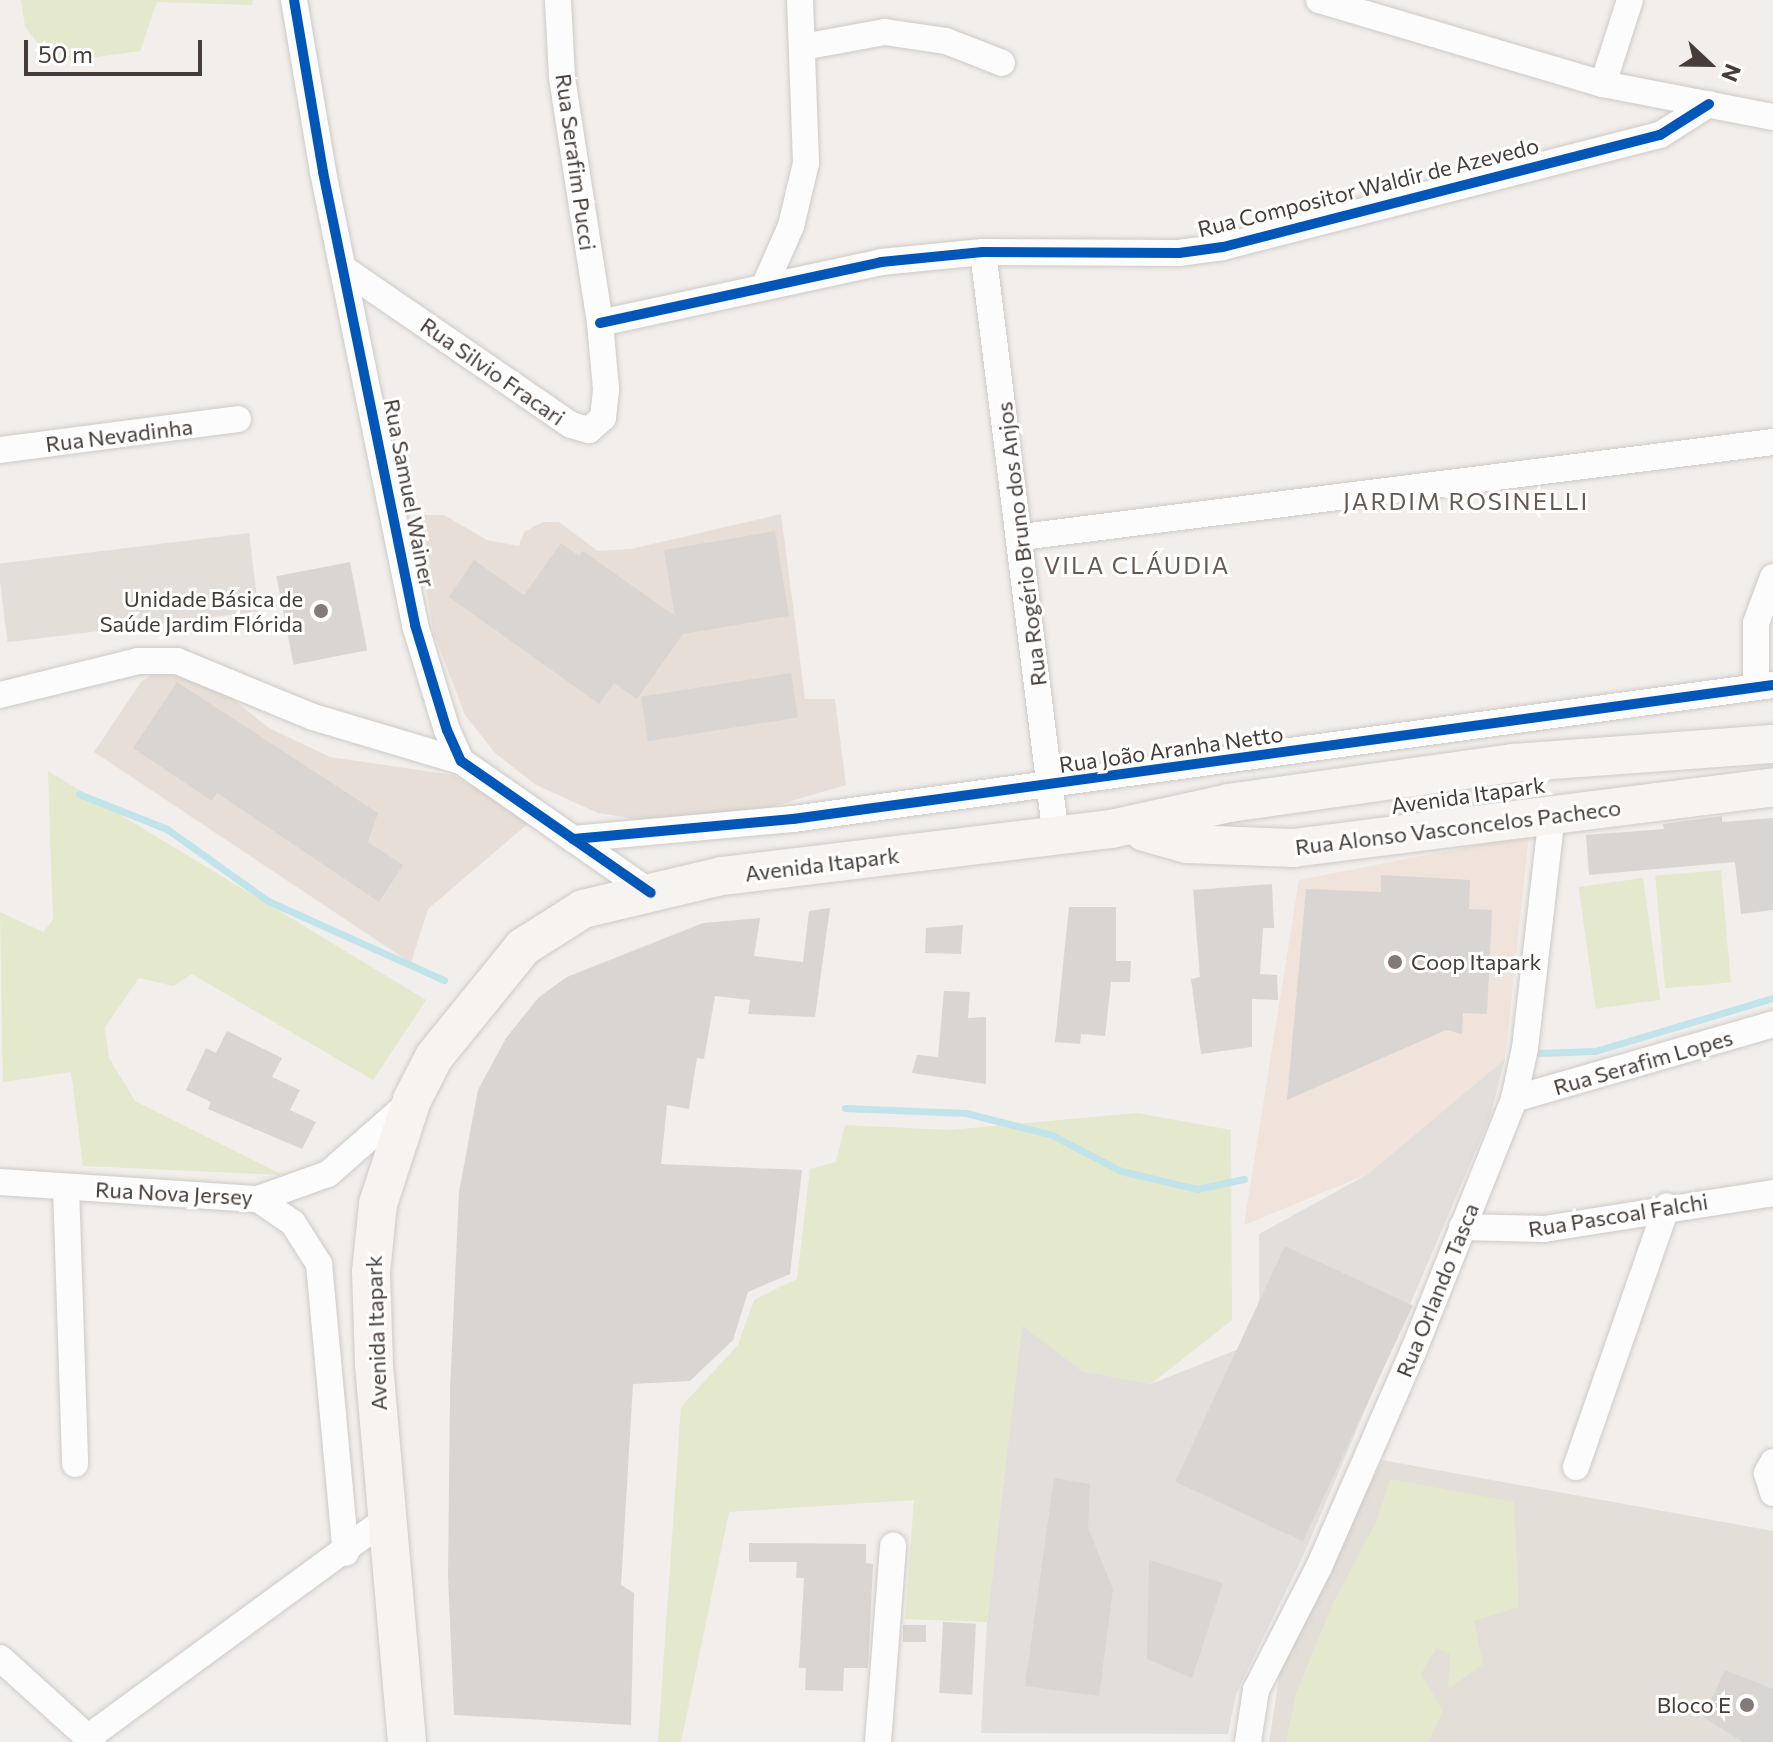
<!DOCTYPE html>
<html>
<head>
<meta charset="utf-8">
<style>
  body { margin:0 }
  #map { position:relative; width:1773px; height:1742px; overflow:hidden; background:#f1eeeb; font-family:Commissioner,sans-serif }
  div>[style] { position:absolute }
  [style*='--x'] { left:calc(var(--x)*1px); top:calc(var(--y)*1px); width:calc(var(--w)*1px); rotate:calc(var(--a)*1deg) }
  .residential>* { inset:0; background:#e4ded9; transform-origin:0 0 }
  .commercial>* { inset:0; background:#efe3dc }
  .industrial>* { inset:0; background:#e2dedb }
  .education>* { inset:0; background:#e7dfd7 }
  .green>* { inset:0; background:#e4e8cd; transform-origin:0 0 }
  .stream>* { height:7px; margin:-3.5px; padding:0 3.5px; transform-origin:3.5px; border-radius:3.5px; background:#c0e4ea }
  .building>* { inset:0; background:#d9d5d2; transform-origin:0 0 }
  .roads { filter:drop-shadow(0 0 2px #cdcac7) drop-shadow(0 0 2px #cdcac7) }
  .street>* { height:26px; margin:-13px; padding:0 13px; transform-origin:13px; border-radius:13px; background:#fdfcfc }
  .secondary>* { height:38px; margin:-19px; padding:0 19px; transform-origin:19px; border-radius:19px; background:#f6f3f0 }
  .cycleway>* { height:10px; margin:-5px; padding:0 5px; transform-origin:5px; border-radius:5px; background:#0057b8 }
  .dots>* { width:22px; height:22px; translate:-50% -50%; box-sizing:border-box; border:4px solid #fff; border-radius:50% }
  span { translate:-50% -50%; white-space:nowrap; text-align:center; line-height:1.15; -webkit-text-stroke:6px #fff; paint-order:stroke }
  .street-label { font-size:22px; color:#463d38 }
  .poi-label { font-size:22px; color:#463d38 }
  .right { translate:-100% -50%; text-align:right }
  .left { translate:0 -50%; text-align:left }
  .neighbourhood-label { font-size:24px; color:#675850; letter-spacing:2px }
  .north { position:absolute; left:1669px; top:24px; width:80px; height:80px; -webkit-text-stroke:6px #fff; paint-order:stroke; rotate:112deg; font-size:22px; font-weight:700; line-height:32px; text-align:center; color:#463d38 }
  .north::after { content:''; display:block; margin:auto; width:28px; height:36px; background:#463d38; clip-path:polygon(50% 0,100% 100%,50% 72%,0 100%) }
  .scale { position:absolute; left:24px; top:40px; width:178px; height:36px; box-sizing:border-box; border:4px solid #463d38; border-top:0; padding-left:10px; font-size:24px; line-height:28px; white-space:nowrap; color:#463d38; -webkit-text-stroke:6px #fff; paint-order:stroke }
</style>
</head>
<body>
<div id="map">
  <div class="residential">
    <i style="left:249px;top:533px;width:79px;height:253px;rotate:83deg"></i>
    <i style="clip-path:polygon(1382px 1460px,1773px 1531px,1773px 1742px,1269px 1742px,1281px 1666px)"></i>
  </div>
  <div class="commercial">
    <i style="clip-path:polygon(1529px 835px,1505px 1059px,1368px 1174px,1244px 1225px,1299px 880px)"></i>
  </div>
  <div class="industrial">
    <i style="clip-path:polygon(1505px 1059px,1490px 1117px,1303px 1556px,1236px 1694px,1228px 1734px,981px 1733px,987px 1622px,1022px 1325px,1082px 1371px,1151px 1384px,1259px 1341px,1259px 1234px,1368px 1174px)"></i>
  </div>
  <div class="education">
    <i style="clip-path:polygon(781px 514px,805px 699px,835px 699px,846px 785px,771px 807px,647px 821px,598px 813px,536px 785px,495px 753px,465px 715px,433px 631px,415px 515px,444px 515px,487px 540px,519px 546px,524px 532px,543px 522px,559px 522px,598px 551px,631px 549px)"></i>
    <i style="clip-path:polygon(159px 670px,191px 675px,228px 695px,269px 728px,330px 757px,453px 775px,531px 821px,428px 909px,411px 963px,94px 752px,141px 682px)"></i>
  </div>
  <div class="green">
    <i style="clip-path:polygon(21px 0,253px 0,252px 5px,157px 2px,140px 51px,52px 63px,25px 26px)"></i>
    <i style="clip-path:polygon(48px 771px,426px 1000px,373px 1080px,192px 974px,173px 986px,139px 978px,105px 1027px,109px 1058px,135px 1101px,283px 1175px,83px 1166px,71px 1072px,3px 1082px,0 912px,43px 932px,53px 920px)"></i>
    <i style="left:1721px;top:870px;width:113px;height:66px;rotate:85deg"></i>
    <i style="left:1643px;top:878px;width:123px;height:65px;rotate:82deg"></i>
    <i style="clip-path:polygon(1137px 1113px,1231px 1130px,1232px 1320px,1151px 1384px,1082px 1371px,1022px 1326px,987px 1622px,905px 1619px,914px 1500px,729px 1512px,681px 1742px,658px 1742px,681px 1407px,738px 1345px,754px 1300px,797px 1279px,810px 1169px,836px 1162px,845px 1125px,949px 1130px)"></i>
    <i style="clip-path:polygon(1390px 1479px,1514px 1502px,1519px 1607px,1474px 1621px,1483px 1664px,1448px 1689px,1450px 1654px,1436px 1648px,1421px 1674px,1443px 1711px,1428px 1742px,1286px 1742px,1296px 1694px,1332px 1605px,1377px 1520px)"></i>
  </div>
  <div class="stream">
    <i style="--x:79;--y:794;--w:95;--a:21.7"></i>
    <i style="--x:167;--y:829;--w:124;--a:35.5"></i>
    <i style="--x:268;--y:901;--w:193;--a:24.2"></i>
    <i style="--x:1538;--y:1053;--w:57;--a:-2"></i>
    <i style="--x:1595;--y:1051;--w:186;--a:-16.6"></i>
    <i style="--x:845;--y:1108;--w:121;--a:2.4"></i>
    <i style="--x:966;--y:1113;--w:89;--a:14.3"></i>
    <i style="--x:1052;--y:1135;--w:78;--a:27.6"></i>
    <i style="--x:1121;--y:1171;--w:78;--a:13.3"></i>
    <i style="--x:1197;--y:1189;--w:48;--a:-12"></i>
  </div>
  <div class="building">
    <i style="clip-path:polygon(775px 531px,789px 616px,683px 634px,637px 699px,614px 683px,599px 704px,449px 597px,474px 560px,524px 595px,561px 543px,579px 556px,583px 551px,675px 616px,664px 550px)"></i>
    <i style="left:350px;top:562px;width:90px;height:75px;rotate:79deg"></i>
    <i style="left:791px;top:673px;width:45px;height:152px;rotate:81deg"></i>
    <i style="clip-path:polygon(177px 682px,378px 813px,368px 842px,403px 865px,379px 902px,217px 793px,212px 801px,133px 748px)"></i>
    <i style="clip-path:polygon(1722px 816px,1722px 822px,1773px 818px,1773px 910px,1741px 914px,1735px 862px,1589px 875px,1586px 835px,1664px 829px,1663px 824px)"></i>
    <i style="clip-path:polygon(1381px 875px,1470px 880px,1469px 909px,1492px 910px,1487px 1014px,1463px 1013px,1462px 1034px,1446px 1030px,1287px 1100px,1306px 889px,1381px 892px)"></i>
    <i style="clip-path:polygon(1272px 884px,1274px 928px,1263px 928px,1260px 974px,1277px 975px,1278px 1000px,1252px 999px,1252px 1047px,1201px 1054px,1191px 979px,1200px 977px,1193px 890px)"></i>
    <i style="clip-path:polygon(1069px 907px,1116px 907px,1116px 961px,1131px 961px,1130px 982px,1111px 982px,1105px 1036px,1081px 1034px,1080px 1044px,1055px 1042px)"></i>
    <i style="clip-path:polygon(830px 908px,815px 1017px,748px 1014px,750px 1000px,715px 996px,704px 1059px,697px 1058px,689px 1109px,667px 1105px,661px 1164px,802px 1170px,790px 1274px,748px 1292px,733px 1340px,690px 1381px,633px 1384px,621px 1585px,634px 1593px,631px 1725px,454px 1715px,448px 1576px,450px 1391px,459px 1192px,478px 1090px,506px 1038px,539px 997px,567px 977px,703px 923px,760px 918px,754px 956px,803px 962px,809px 911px)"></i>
    <i style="clip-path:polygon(963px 925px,961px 954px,925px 953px,926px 928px)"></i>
    <i style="clip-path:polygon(944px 991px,970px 992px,968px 1018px,986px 1017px,986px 1084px,912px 1073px,917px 1055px,938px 1057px)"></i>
    <i style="clip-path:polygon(227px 1031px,282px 1058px,272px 1077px,300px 1090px,290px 1110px,316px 1122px,302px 1149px,208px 1109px,211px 1102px,186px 1090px,206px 1048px,216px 1053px)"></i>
    <i style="left:1285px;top:1246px;width:141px;height:260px;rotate:25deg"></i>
    <i style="clip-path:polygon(1054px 1478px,1090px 1484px,1088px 1528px,1113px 1589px,1099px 1696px,1025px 1686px)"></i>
    <i style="clip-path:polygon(749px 1543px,866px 1544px,866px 1563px,873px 1564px,868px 1668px,844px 1668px,843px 1691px,805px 1690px,806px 1668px,799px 1668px,804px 1578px,796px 1578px,797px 1562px,749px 1562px)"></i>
    <i style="clip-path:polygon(1149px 1560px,1223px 1583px,1192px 1678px,1147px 1659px)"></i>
    <i style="left:943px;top:1622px;width:33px;height:71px;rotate:3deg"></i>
    <i style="left:903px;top:1625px;width:23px;height:17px"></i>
    <i style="clip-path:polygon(1725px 1670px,1773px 1689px,1773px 1742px,1743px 1742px,1703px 1717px)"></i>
  </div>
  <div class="roads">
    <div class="street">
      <i style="--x:294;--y:0;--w:174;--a:80.4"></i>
      <i style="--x:323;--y:172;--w:462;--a:78.5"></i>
      <i style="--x:415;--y:625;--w:110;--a:73.1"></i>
      <i style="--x:447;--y:730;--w:34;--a:66"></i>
      <i style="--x:461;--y:761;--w:231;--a:34.8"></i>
      <i style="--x:1319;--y:0;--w:296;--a:16.5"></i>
      <i style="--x:1603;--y:84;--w:173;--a:11"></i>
      <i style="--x:803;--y:47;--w:83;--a:-10.4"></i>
      <i style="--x:885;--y:32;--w:62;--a:8.4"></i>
      <i style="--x:946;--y:41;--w:60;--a:21.4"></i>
      <i style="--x:1603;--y:84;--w:88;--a:-72.2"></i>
      <i style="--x:983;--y:252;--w:590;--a:82.89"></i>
      <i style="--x:344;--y:269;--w:275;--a:34.5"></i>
      <i style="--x:571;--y:425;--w:19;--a:16"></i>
      <i style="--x:589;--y:430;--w:18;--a:-41"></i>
      <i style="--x:603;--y:418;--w:29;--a:-84"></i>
      <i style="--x:606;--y:389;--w:66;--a:-95.2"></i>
      <i style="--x:600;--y:323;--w:249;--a:-98.8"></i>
      <i style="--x:562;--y:77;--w:77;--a:-93"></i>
      <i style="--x:764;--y:287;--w:67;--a:-66.1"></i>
      <i style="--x:791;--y:226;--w:65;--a:-76.6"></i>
      <i style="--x:806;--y:163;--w:163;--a:-92.1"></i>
      <i style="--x:600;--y:323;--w:288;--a:-12.2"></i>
      <i style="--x:881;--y:262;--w:102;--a:-5.6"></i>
      <i style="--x:983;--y:252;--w:196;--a:0.3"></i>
      <i style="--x:1179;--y:253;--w:44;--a:-7.8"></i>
      <i style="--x:1223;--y:247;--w:451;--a:-14.4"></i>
      <i style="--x:1660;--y:135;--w:58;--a:-32.3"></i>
      <i style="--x:0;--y:450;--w:240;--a:-7.4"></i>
      <i style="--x:1022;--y:537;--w:757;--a:-7.21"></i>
      <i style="--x:1756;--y:687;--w:64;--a:-90"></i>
      <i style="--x:1756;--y:623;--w:49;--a:-69.7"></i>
      <i style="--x:0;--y:695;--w:142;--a:-13.8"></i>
      <i style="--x:138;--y:661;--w:39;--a:0"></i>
      <i style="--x:177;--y:661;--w:147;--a:22.4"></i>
      <i style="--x:313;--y:717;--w:154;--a:16.6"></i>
      <i style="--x:573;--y:839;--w:221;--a:-5.2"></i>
      <i style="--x:793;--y:819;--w:989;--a:-7.79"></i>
      <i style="--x:1514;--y:1099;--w:270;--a:-16.1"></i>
      <i style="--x:0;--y:1182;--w:259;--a:3.8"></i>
      <i style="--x:258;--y:1199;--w:74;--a:-19.7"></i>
      <i style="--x:328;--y:1174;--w:109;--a:-41.3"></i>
      <i style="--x:66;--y:1187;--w:277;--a:88.1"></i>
      <i style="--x:258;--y:1199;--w:42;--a:34.4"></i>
      <i style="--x:293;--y:1223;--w:49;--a:57.6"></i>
      <i style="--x:319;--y:1264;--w:290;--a:84.7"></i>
      <i style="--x:1462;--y:1227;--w:82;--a:1.4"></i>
      <i style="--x:1544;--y:1229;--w:232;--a:-8.9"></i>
      <i style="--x:1773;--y:1462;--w:13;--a:119"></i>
      <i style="--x:1767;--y:1473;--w:21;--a:73"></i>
      <i style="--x:1576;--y:1467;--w:276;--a:-70.8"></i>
      <i style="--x:0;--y:1658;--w:125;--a:42.1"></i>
      <i style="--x:90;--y:1736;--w:366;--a:-36.2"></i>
      <i style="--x:878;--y:1742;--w:197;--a:-85.6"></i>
      <i style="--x:1248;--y:1742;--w:53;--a:-81.3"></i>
      <i style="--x:1256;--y:1690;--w:138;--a:-62.9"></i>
      <i style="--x:1319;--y:1567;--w:235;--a:-66.4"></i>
      <i style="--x:1413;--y:1352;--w:272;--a:-68.2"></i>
      <i style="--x:1514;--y:1099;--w:52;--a:-77.8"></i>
      <i style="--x:1525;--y:1048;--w:235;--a:-83.4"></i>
    </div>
    <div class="secondary">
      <i style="--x:1144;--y:832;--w:45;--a:15.6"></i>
      <i style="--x:1187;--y:844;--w:106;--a:2.2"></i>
      <i style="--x:1293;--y:848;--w:484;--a:-7.2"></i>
      <i style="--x:407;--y:1742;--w:380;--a:-95"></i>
      <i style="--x:374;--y:1363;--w:91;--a:-91.9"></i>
      <i style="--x:371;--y:1272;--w:68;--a:-84.1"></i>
      <i style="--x:378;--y:1204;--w:109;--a:-71.9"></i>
      <i style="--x:412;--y:1100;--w:48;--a:-62.9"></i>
      <i style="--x:434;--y:1057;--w:141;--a:-51"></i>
      <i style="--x:523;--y:947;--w:71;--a:-32.3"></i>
      <i style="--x:583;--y:909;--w:143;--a:-13.4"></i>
      <i style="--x:722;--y:876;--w:392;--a:-6.9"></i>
      <i style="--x:1111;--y:829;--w:121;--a:-12.4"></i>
      <i style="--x:1229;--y:803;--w:287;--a:-8"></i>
      <i style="--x:1513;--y:763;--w:261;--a:-4.2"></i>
    </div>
  </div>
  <div class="cycleway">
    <i style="--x:294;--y:0;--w:174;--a:80.4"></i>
    <i style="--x:323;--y:172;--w:462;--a:78.5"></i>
    <i style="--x:415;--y:625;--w:110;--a:73.1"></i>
    <i style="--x:447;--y:730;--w:34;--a:66"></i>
    <i style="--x:461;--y:761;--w:231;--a:34.8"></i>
    <i style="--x:600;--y:323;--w:288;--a:-12.2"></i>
    <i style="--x:881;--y:262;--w:102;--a:-5.6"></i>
    <i style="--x:983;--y:252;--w:196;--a:0.3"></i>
    <i style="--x:1179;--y:253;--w:44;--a:-7.8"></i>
    <i style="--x:1223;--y:247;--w:451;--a:-14.4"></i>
    <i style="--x:1660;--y:135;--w:58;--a:-32.3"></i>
    <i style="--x:573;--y:839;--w:221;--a:-5.2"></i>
    <i style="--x:793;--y:819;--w:989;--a:-7.79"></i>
  </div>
  <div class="dots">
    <i style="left:321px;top:611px;background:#827b77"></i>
    <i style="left:1395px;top:962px;background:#827b77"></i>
    <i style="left:1747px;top:1705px;background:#827b77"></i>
  </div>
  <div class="street-label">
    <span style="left:576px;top:162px;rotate:82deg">Rua Serafim Pucci</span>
    <span style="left:1368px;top:187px;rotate:-14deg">Rua Compositor Waldir de Azevedo</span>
    <span style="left:493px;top:371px;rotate:35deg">Rua Silvio Fracari</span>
    <span style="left:119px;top:435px;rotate:-7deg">Rua Nevadinha</span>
    <span style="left:410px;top:493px;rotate:79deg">Rua Samuel Wainer</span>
    <span style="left:1021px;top:544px;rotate:-97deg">Rua Rogério Bruno dos Anjos</span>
    <span style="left:1171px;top:749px;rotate:-8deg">Rua João Aranha Netto</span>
    <span style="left:1468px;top:795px;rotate:-8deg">Avenida Itapark</span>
    <span style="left:1458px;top:827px;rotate:-7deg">Rua Alonso Vasconcelos Pacheco</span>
    <span style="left:822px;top:864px;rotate:-7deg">Avenida Itapark</span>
    <span style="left:1643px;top:1062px;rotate:-16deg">Rua Serafim Lopes</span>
    <span style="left:174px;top:1193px;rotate:3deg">Rua Nova Jersey</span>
    <span style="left:1618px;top:1215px;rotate:-9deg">Rua Pascoal Falchi</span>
    <span style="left:1437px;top:1290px;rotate:-68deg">Rua Orlando Tasca</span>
    <span style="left:376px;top:1333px;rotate:-92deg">Avenida Itapark</span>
  </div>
  <div class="poi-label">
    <span class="right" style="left:303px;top:611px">Unidade Básica de<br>Saúde Jardim Flórida</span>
    <span class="left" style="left:1411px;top:962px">Coop Itapark</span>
    <span class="right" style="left:1731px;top:1705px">Bloco E</span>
  </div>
  <div class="neighbourhood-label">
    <span style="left:1466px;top:501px">JARDIM ROSINELLI</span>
    <span style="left:1137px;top:565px">VILA CLÁUDIA</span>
  </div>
  <div class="north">N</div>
  <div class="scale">50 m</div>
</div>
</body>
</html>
